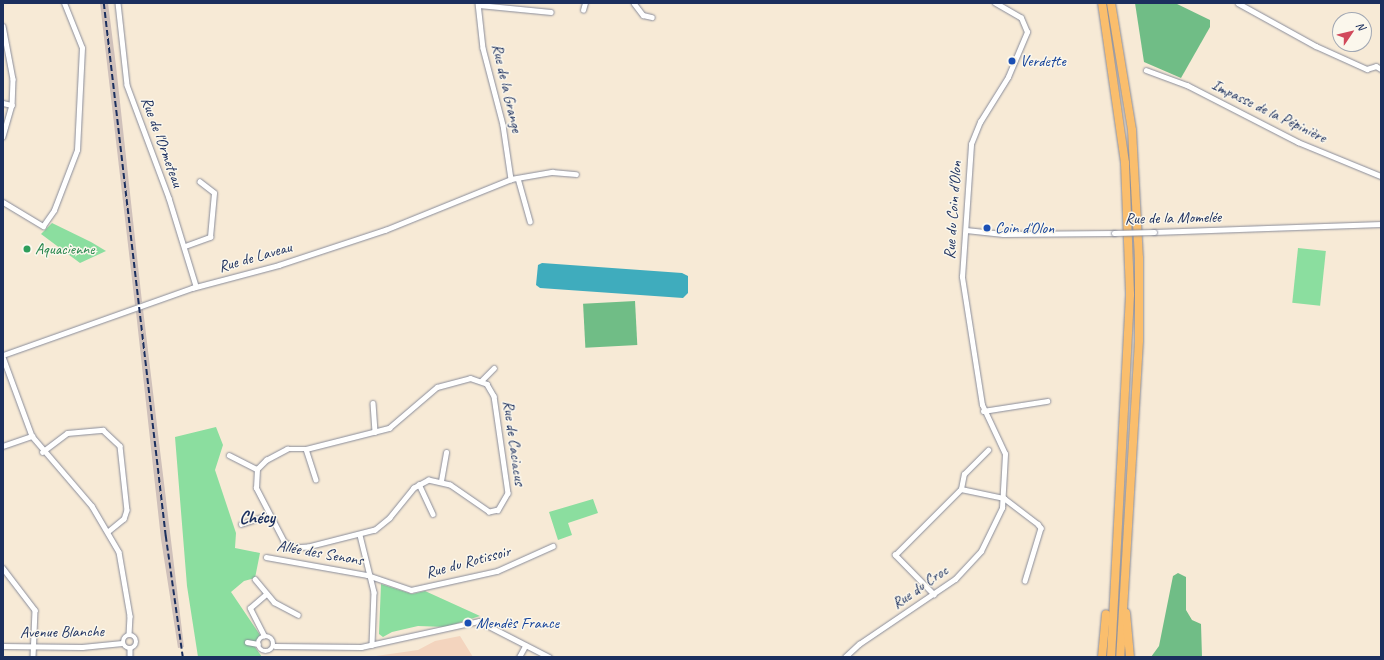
<!DOCTYPE html>
<html>
<head>
<meta charset="utf-8">
<style>
  body { margin:0 }
  #map { position:relative; width:1384px; height:660px; overflow:hidden; background:#f7ead6; font-family:Caveat,sans-serif }
  div>[style] { position:absolute }
  [style*='--x'] { left:calc(var(--x)*1px); top:calc(var(--y)*1px); width:calc(var(--w)*1px); rotate:calc(var(--a)*1deg) }
  .built>* { inset:0; background:#f3d4be }
  .industrial>* { inset:0; background:#cfc0ba }
  .green>* { inset:0; background:#8bde9f; transform-origin:0 0 }
  .forest>* { inset:0; background:#70bd86; transform-origin:0 0 }
  .water>* { inset:0; background:#3facbd }
  .roads { filter:drop-shadow(0 0 1px #898c9a) drop-shadow(0 0 1px #898c9a) }
  .minor>* { height:4.5px; margin:-2.25px; padding:0 2.25px; transform-origin:2.25px; border-radius:2.25px; background:#fff }
  .minor>.ring { margin:-2.25px; padding:0; box-sizing:content-box; background:none; border:4.5px solid #fff; border-radius:50% }
  .trunk>* { height:8px; margin:-4px; padding:0 4px; transform-origin:4px; border-radius:4px; background:#fabe6d }
  .rail>* { height:1.5px; margin-top:-0.75px; transform-origin:0; background:repeating-linear-gradient(90deg,#1b2f5e 0 6px,transparent 0 9px) }
  .bridges { filter:drop-shadow(0 0 1px #898c9a) drop-shadow(0 0 1px #898c9a) }
  .minor-bridge>* { height:4.5px; margin:-2.25px; padding:0 2.25px; transform-origin:2.25px; border-radius:2.25px; background:#fff }
  .dots>* { width:11px; height:11px; translate:-50% -50%; box-sizing:border-box; border:2px solid #fbf7ec; border-radius:50% }
  span { translate:-50% -50%; white-space:nowrap; text-align:center; line-height:1.15; -webkit-text-stroke:3px #fbf7ec; paint-order:stroke }
  .transit-label { font-size:16px; color:#164399 }
  .left { translate:0 -50%; text-align:left }
  .street-label { font-size:16px; color:#1b2f5e }
  .leisure-label { font-size:16px; color:#27864d }
  .quarter-label { font-size:18px; color:#1b2f5e; font-weight:700 }
  .frame { position:absolute; inset:0; border:4px solid #1b2f5e; pointer-events:none }
  .north { position:absolute; left:1332px; top:12px; width:40px; height:40px; box-sizing:border-box; background:#fbf7ec; border:1px solid #a1a7b3; border-radius:50%; rotate:55deg; font-size:11px; font-weight:700; line-height:16px; text-align:center; color:#1b2f5e }
  .north::after { content:''; display:block; margin:auto; width:14px; height:18px; background:#d1495b; clip-path:polygon(50% 0,100% 100%,50% 72%,0 100%) }
</style>
</head>
<body>
<div id="map">
  <div class="built">
    <i style="clip-path:polygon(460px 636px,473px 657px,369px 657px,418px 650px,435px 641px)"></i>
  </div>
  <div class="industrial">
    <i style="clip-path:polygon(100px 3px,108px 3px,116px 66px,142px 302px,135px 305px)"></i>
    <i style="clip-path:polygon(143px 309px,159px 442px,184px 647px,178px 648px,161px 539px,136px 312px)"></i>
  </div>
  <div class="green">
    <i style="clip-path:polygon(52px 223px,91px 242px,106px 251px,80px 263px,41px 234px)"></i>
    <i style="left:1298px;top:248px;width:28px;height:55px;rotate:6deg"></i>
    <i style="clip-path:polygon(216px 427px,223px 445px,215px 470px,236px 533px,235px 548px,260px 553px,255px 578px,244px 581px,231px 592px,260px 635px,255px 647px,262px 657px,198px 657px,187px 586px,175px 437px)"></i>
    <i style="clip-path:polygon(593px 499px,598px 513px,568px 523px,572px 535px,558px 540px,549px 512px)"></i>
    <i style="clip-path:polygon(381px 584px,412px 594px,425px 591px,480px 616px,446px 627px,418px 626px,392px 632px,383px 637px,379px 634px)"></i>
  </div>
  <div class="forest">
    <i style="clip-path:polygon(1135px 3px,1175px 3px,1210px 20px,1210px 27px,1181px 78px,1144px 62px)"></i>
    <i style="left:635px;top:301px;width:44px;height:52px;rotate:87deg"></i>
    <i style="clip-path:polygon(1178px 573px,1186px 577px,1186px 610px,1192px 620px,1201px 624px,1202px 657px,1151px 657px,1159px 646px,1173px 576px)"></i>
  </div>
  <div class="water">
    <i style="clip-path:polygon(542px 263px,682px 273px,688px 276px,688px 293px,683px 298px,540px 288px,536px 285px,538px 265px)"></i>
  </div>
  <div class="roads">
    <div class="minor">
      <i style="--x:118;--y:3;--w:82;--a:83.7"></i>
      <i style="--x:127;--y:85;--w:121;--a:69.6"></i>
      <i style="--x:169;--y:198;--w:92;--a:72.9"></i>
      <i style="--x:478;--y:3;--w:45;--a:83.7"></i>
      <i style="--x:483;--y:48;--w:80;--a:75.4"></i>
      <i style="--x:503;--y:125;--w:55;--a:81.6"></i>
      <i style="--x:634;--y:3;--w:15;--a:53"></i>
      <i style="--x:643;--y:15;--w:9;--a:13"></i>
      <i style="--x:1238;--y:3;--w:89;--a:28.9"></i>
      <i style="--x:1316;--y:46;--w:56;--a:24.3"></i>
      <i style="--x:1367;--y:69;--w:9;--a:-18"></i>
      <i style="--x:1376;--y:66;--w:6;--a:31"></i>
      <i style="--x:479;--y:5;--w:72;--a:5.6"></i>
      <i style="--x:583;--y:10;--w:7;--a:-74"></i>
      <i style="--x:3;--y:26;--w:54;--a:79.3"></i>
      <i style="--x:13;--y:79;--w:26;--a:92"></i>
      <i style="--x:12;--y:105;--w:33;--a:106"></i>
      <i style="--x:1146;--y:70;--w:44;--a:20.1"></i>
      <i style="--x:1187;--y:85;--w:125;--a:27.2"></i>
      <i style="--x:1298;--y:142;--w:90;--a:22.3"></i>
      <i style="--x:3;--y:103;--w:9;--a:13"></i>
      <i style="--x:518;--y:178;--w:45;--a:74.4"></i>
      <i style="--x:3;--y:202;--w:47;--a:31"></i>
      <i style="--x:43;--y:226;--w:19;--a:-55"></i>
      <i style="--x:54;--y:210;--w:64;--a:-69"></i>
      <i style="--x:77;--y:150;--w:102;--a:-87.2"></i>
      <i style="--x:82;--y:48;--w:48;--a:-111.8"></i>
      <i style="--x:966;--y:230;--w:37;--a:6"></i>
      <i style="--x:1003;--y:234;--w:111;--a:-0.5"></i>
      <i style="--x:1154;--y:232;--w:227;--a:-2"></i>
      <i style="--x:185;--y:246;--w:27;--a:-20"></i>
      <i style="--x:210;--y:237;--w:44;--a:-84.8"></i>
      <i style="--x:214;--y:193;--w:18;--a:-142"></i>
      <i style="--x:3;--y:355;--w:201;--a:-19.5"></i>
      <i style="--x:192;--y:288;--w:90;--a:-14.8"></i>
      <i style="--x:279;--y:265;--w:112;--a:-18.3"></i>
      <i style="--x:385;--y:230;--w:136;--a:-22"></i>
      <i style="--x:511;--y:179;--w:42;--a:-9.7"></i>
      <i style="--x:552;--y:172;--w:24;--a:5"></i>
      <i style="--x:3;--y:357;--w:84;--a:69.8"></i>
      <i style="--x:32;--y:436;--w:92;--a:49.4"></i>
      <i style="--x:92;--y:506;--w:53;--a:59.6"></i>
      <i style="--x:119;--y:552;--w:65;--a:80.2"></i>
      <i style="--x:130;--y:616;--w:18;--a:93"></i>
      <i style="--x:470;--y:378;--w:18;--a:19"></i>
      <i style="--x:487;--y:384;--w:14;--a:60"></i>
      <i style="--x:494;--y:396;--w:98;--a:81.8"></i>
      <i style="--x:508;--y:493;--w:20;--a:120"></i>
      <i style="--x:498;--y:510;--w:9;--a:167"></i>
      <i style="--x:489;--y:512;--w:47;--a:-145.3"></i>
      <i style="--x:450;--y:485;--w:22;--a:-167"></i>
      <i style="--x:429;--y:480;--w:17;--a:152"></i>
      <i style="--x:414;--y:488;--w:38;--a:129"></i>
      <i style="--x:390;--y:518;--w:19;--a:141"></i>
      <i style="--x:375;--y:530;--w:69;--a:165.8"></i>
      <i style="--x:308;--y:547;--w:14;--a:176"></i>
      <i style="--x:294;--y:548;--w:12;--a:-149"></i>
      <i style="--x:284;--y:542;--w:61;--a:-117.4"></i>
      <i style="--x:256;--y:488;--w:19;--a:-87"></i>
      <i style="--x:257;--y:469;--w:13;--a:-45"></i>
      <i style="--x:266;--y:460;--w:24;--a:-28"></i>
      <i style="--x:287;--y:449;--w:19;--a:0"></i>
      <i style="--x:306;--y:449;--w:86;--a:-14.2"></i>
      <i style="--x:389;--y:428;--w:63;--a:-40.5"></i>
      <i style="--x:437;--y:387;--w:34;--a:-15"></i>
      <i style="--x:481;--y:381;--w:18;--a:-45"></i>
      <i style="--x:373;--y:403;--w:29;--a:86"></i>
      <i style="--x:983;--y:411;--w:65;--a:-8.9"></i>
      <i style="--x:3;--y:446;--w:31;--a:-19"></i>
      <i style="--x:306;--y:449;--w:32;--a:72"></i>
      <i style="--x:42;--y:452;--w:31;--a:-37"></i>
      <i style="--x:67;--y:433;--w:36;--a:-5"></i>
      <i style="--x:103;--y:430;--w:23;--a:43"></i>
      <i style="--x:120;--y:446;--w:64;--a:83.8"></i>
      <i style="--x:127;--y:510;--w:9;--a:108"></i>
      <i style="--x:124;--y:519;--w:19;--a:141"></i>
      <i style="--x:229;--y:455;--w:31;--a:27"></i>
      <i style="--x:441;--y:481;--w:29;--a:-80"></i>
      <i style="--x:419;--y:484;--w:33;--a:65"></i>
      <i style="--x:961;--y:489;--w:15;--a:-79"></i>
      <i style="--x:964;--y:474;--w:34;--a:-45"></i>
      <i style="--x:241;--y:524;--w:28;--a:-18"></i>
      <i style="--x:360;--y:535;--w:59;--a:76.2"></i>
      <i style="--x:374;--y:592;--w:53;--a:92.2"></i>
      <i style="--x:266;--y:557;--w:103;--a:10.1"></i>
      <i style="--x:367;--y:575;--w:46;--a:18.8"></i>
      <i style="--x:411;--y:590;--w:88;--a:-12.5"></i>
      <i style="--x:497;--y:571;--w:61;--a:-24.1"></i>
      <i style="--x:3;--y:568;--w:53;--a:52.7"></i>
      <i style="--x:35;--y:610;--w:47;--a:92.4"></i>
      <i style="--x:255;--y:579;--w:30;--a:50"></i>
      <i style="--x:274;--y:602;--w:27;--a:28"></i>
      <i style="--x:934;--y:595;--w:56;--a:-134.3"></i>
      <i style="--x:895;--y:555;--w:93;--a:-45"></i>
      <i style="--x:961;--y:489;--w:44;--a:11.8"></i>
      <i style="--x:1004;--y:498;--w:43;--a:37.4"></i>
      <i style="--x:1038;--y:524;--w:5;--a:53"></i>
      <i style="--x:1041;--y:528;--w:55;--a:106.8"></i>
      <i class="ring" style="left:123px;top:635px;width:9.5px;height:9.5px"></i>
      <i class="ring" style="left:258px;top:636px;width:11.5px;height:11.5px"></i>
      <i style="--x:264;--y:636;--w:31;--a:-117"></i>
      <i style="--x:250;--y:608;--w:21;--a:-41"></i>
      <i style="--x:247;--y:642;--w:11;--a:10"></i>
      <i style="--x:3;--y:646;--w:79;--a:0.7"></i>
      <i style="--x:82;--y:647;--w:40;--a:-5.7"></i>
      <i style="--x:275;--y:646;--w:86;--a:0.7"></i>
      <i style="--x:361;--y:647;--w:121;--a:-12.4"></i>
      <i style="--x:479;--y:621;--w:79;--a:27.2"></i>
      <i style="--x:130;--y:649;--w:8;--a:90"></i>
      <i style="--x:519;--y:657;--w:13;--a:-61"></i>
      <i style="--x:845;--y:657;--w:19;--a:-43"></i>
      <i style="--x:859;--y:644;--w:116;--a:-34.1"></i>
      <i style="--x:955;--y:579;--w:38;--a:-47"></i>
      <i style="--x:981;--y:551;--w:48;--a:-64"></i>
      <i style="--x:1002;--y:508;--w:54;--a:-86.8"></i>
      <i style="--x:1005;--y:454;--w:54;--a:-115.1"></i>
      <i style="--x:982;--y:405;--w:130;--a:-98.9"></i>
      <i style="--x:962;--y:277;--w:133;--a:-86.1"></i>
      <i style="--x:971;--y:144;--w:24;--a:-68"></i>
      <i style="--x:980;--y:122;--w:53;--a:-58.1"></i>
      <i style="--x:1008;--y:77;--w:49;--a:-67.1"></i>
      <i style="--x:1027;--y:32;--w:15;--a:-113"></i>
      <i style="--x:1021;--y:18;--w:30;--a:-150"></i>
    </div>
    <div class="trunk">
      <i style="--x:1102;--y:3;--w:162;--a:81.8"></i>
      <i style="--x:1125;--y:163;--w:132;--a:87.8"></i>
      <i style="--x:1130;--y:295;--w:362;--a:93"></i>
      <i style="--x:1111;--y:3;--w:129;--a:80.6"></i>
      <i style="--x:1132;--y:130;--w:128;--a:86.9"></i>
      <i style="--x:1139;--y:258;--w:83;--a:90"></i>
      <i style="--x:1139;--y:341;--w:317;--a:93.4"></i>
      <i style="--x:1126;--y:613;--w:44;--a:84.8"></i>
      <i style="--x:1102;--y:657;--w:43;--a:-84.7"></i>
    </div>
  </div>
  <div class="rail">
    <i style="--x:104;--y:3;--w:537;--a:83.37"></i>
    <i style="--x:166;--y:536;--w:122;--a:82"></i>
  </div>
  <div class="bridges">
    <div class="minor-bridge">
      <i style="--x:1114;--y:233;--w:40;--a:-1.4"></i>
    </div>
  </div>
  <div class="dots">
    <i style="left:1012px;top:61px;background:#1a4fb4"></i>
    <i style="left:987px;top:228px;background:#1a4fb4"></i>
    <i style="left:27px;top:249px;background:#2e9e5b"></i>
    <i style="left:468px;top:623px;background:#1a4fb4"></i>
  </div>
  <div class="transit-label">
    <span class="left" style="left:1020px;top:61px">Verdette</span>
    <span class="left" style="left:995px;top:228px">Coin d'Olon</span>
    <span class="left" style="left:476px;top:623px">Mendès France</span>
  </div>
  <div class="street-label">
    <span style="left:507px;top:88px;rotate:77deg">Rue de la Grange</span>
    <span style="left:1269px;top:111px;rotate:26deg">Impasse de la Pépinière</span>
    <span style="left:162px;top:142px;rotate:70deg">Rue de l'Ormeteau</span>
    <span style="left:953px;top:210px;rotate:-86deg">Rue du Coin d'Olon</span>
    <span style="left:1173px;top:218px;rotate:-1deg">Rue de la Momelée</span>
    <span style="left:255px;top:257px;rotate:-16deg">Rue de Laveau</span>
    <span style="left:514px;top:443px;rotate:82deg">Rue de Caciacus</span>
    <span style="left:320px;top:553px;rotate:10deg">Allée des Senons</span>
    <span style="left:468px;top:562px;rotate:-15deg">Rue du Rotissoir</span>
    <span style="left:920px;top:587px;rotate:-35deg">Rue du Croc</span>
    <span style="left:62px;top:632px;rotate:-1deg">Avenue Blanche</span>
  </div>
  <div class="leisure-label">
    <span class="left" style="left:35px;top:249px">Aquacienne</span>
  </div>
  <div class="quarter-label">
    <span style="left:257px;top:517px">Chécy</span>
  </div>
  <div class="frame"></div>
  <div class="north">N</div>
</div>
</body>
</html>
